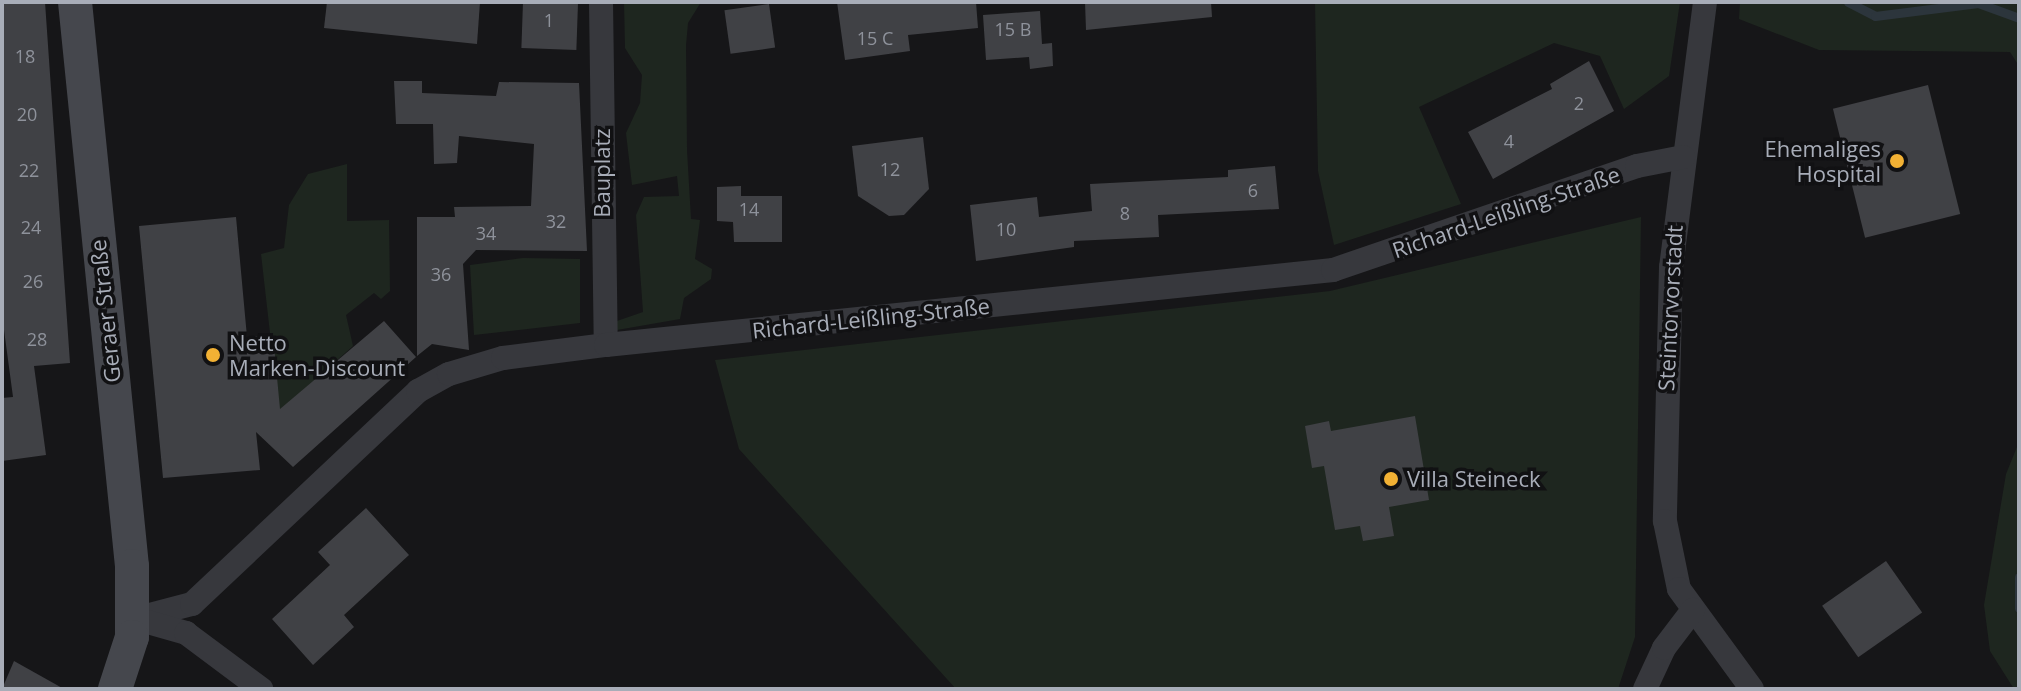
<!DOCTYPE html>
<html>
<head>
<meta charset="utf-8">
<style>
  body { margin:0 }
  #map { position:relative; width:2021px; height:691px; overflow:hidden; background:#161618; font-family:"Open Sans",sans-serif }
  div>[style] { position:absolute }
  [style*='--x'] { left:calc(var(--x)*1px); top:calc(var(--y)*1px); width:calc(var(--w)*1px); rotate:calc(var(--a)*1deg) }
  .green>* { inset:0; background:#1e261f }
  .stream>* { height:9px; margin:-4.5px; padding:0 4.5px; transform-origin:4.5px; border-radius:4.5px; background:#2c353c }
  .building>* { inset:0; background:#404145; transform-origin:0 0 }
  .street>* { height:24px; margin:-12px; padding:0 12px; transform-origin:12px; border-radius:12px; background:#37383d }
  .secondary>* { height:34px; margin:-17px; padding:0 17px; transform-origin:17px; border-radius:17px; background:#45474d }
  .dots>* { width:22px; height:22px; translate:-50% -50%; box-sizing:border-box; border:4px solid #111113; border-radius:50% }
  span { translate:-50% -50%; white-space:nowrap; text-align:center; line-height:1.15; -webkit-text-stroke:7px #111113; paint-order:stroke }
  .number-label { font-size:18px; color:#8e929b }
  .number-label span { -webkit-text-stroke-width:0 }
  .poi-label { font-size:22px; color:#a8adb8 }
  .right { translate:-100% -50%; text-align:right }
  .left { translate:0 -50%; text-align:left }
  .street-label { font-size:22px; color:#a8adb8 }
  .frame { position:absolute; inset:0; border:4px solid #a8adb8; pointer-events:none }
</style>
</head>
<body>
<div id="map">
  <div class="green">
    <i style="clip-path:polygon(624px 2px,701px 2px,688px 23px,686px 45px,687px 150px,691px 219px,700px 220px,695px 259px,712px 269px,711px 279px,684px 298px,680px 319px,617px 330px,614px 322px,643px 312px,636px 215px,644px 197px,679px 196px,677px 176px,632px 185px,626px 133px,640px 103px,642px 75px,625px 48px)"></i>
    <i style="clip-path:polygon(1315px 2px,1680px 2px,1669px 76px,1624px 109px,1600px 56px,1554px 43px,1419px 107px,1461px 204px,1334px 245px,1318px 171px)"></i>
    <i style="clip-path:polygon(1740px 2px,2019px 2px,2019px 66px,2010px 52px,1819px 50px,1739px 19px)"></i>
    <i style="clip-path:polygon(347px 164px,347px 221px,389px 220px,390px 291px,381px 299px,374px 293px,346px 315px,353px 346px,279px 412px,261px 254px,284px 248px,289px 205px,308px 174px)"></i>
    <i style="clip-path:polygon(1641px 217px,1635px 637px,1618px 689px,956px 689px,739px 449px,715px 360px,1330px 291px)"></i>
    <i style="clip-path:polygon(523px 258px,580px 259px,580px 323px,474px 335px,470px 265px)"></i>
    <i style="clip-path:polygon(2019px 442px,2019px 689px,2014px 689px,1990px 651px,1984px 605px,2006px 474px)"></i>
  </div>
  <div class="stream">
    <i style="--x:1848;--y:2;--w:30;--a:27"></i>
    <i style="--x:1875;--y:16;--w:104;--a:-7.2"></i>
    <i style="--x:1978;--y:3;--w:44;--a:20.1"></i>
    <i style="--x:2019;--y:577;--w:31;--a:90"></i>
  </div>
  <div class="building">
    <i style="clip-path:polygon(2px 2px,45px 2px,70px 363px,34px 366px,46px 455px,2px 461px,2px 398px,13px 397px,2px 315px)"></i>
    <i style="clip-path:polygon(327px 2px,480px 2px,477px 44px,324px 28px)"></i>
    <i style="left:523px;top:2px;width:55px;height:46px;rotate:2deg"></i>
    <i style="clip-path:polygon(837px 2px,976px 2px,978px 28px,908px 35px,910px 51px,845px 60px)"></i>
    <i style="clip-path:polygon(1085px 2px,1211px 2px,1212px 17px,1086px 30px)"></i>
    <i style="left:769px;top:4px;width:44px;height:45px;rotate:82deg"></i>
    <i style="clip-path:polygon(1040px 11px,1042px 44px,1052px 43px,1053px 66px,1030px 69px,1029px 57px,986px 60px,983px 15px)"></i>
    <i style="clip-path:polygon(1589px 61px,1614px 111px,1493px 179px,1468px 132px,1552px 89px,1550px 84px)"></i>
    <i style="clip-path:polygon(394px 81px,422px 81px,422px 93px,496px 96px,499px 82px,579px 83px,587px 251px,476px 250px,463px 264px,469px 350px,432px 344px,417px 356px,417px 217px,455px 217px,454px 207px,531px 206px,534px 144px,459px 136px,457px 163px,434px 164px,433px 124px,396px 124px)"></i>
    <i style="left:1928px;top:85px;width:133px;height:98px;rotate:76deg"></i>
    <i style="clip-path:polygon(923px 137px,929px 189px,904px 215px,889px 216px,858px 196px,852px 146px)"></i>
    <i style="clip-path:polygon(1275px 166px,1279px 209px,1158px 215px,1159px 237px,1074px 241px,1074px 247px,976px 261px,970px 205px,1037px 197px,1039px 217px,1092px 211px,1090px 184px,1228px 177px,1228px 170px)"></i>
    <i style="clip-path:polygon(741px 186px,741px 196px,782px 196px,782px 242px,734px 242px,733px 222px,717px 221px,717px 187px)"></i>
    <i style="clip-path:polygon(236px 217px,247px 337px,273px 335px,280px 409px,384px 321px,416px 357px,293px 467px,256px 432px,260px 470px,163px 478px,139px 226px)"></i>
    <i style="clip-path:polygon(1415px 416px,1429px 500px,1389px 507px,1394px 536px,1363px 541px,1360px 526px,1335px 530px,1324px 466px,1312px 468px,1305px 426px,1329px 421px,1331px 431px)"></i>
    <i style="clip-path:polygon(366px 508px,409px 555px,344px 615px,354px 627px,313px 665px,272px 619px,330px 565px,318px 552px)"></i>
    <i style="left:1886px;top:561px;width:63px;height:78px;rotate:55deg"></i>
    <i style="clip-path:polygon(14px 661px,64px 689px,2px 689px)"></i>
  </div>
  <div class="street">
    <i style="--x:601;--y:2;--w:343;--a:89.2"></i>
    <i style="--x:1705;--y:2;--w:267;--a:97.3"></i>
    <i style="--x:1671;--y:267;--w:254;--a:91.4"></i>
    <i style="--x:1665;--y:521;--w:69;--a:78.4"></i>
    <i style="--x:1679;--y:589;--w:124;--a:53.9"></i>
    <i style="--x:134;--y:619;--w:60;--a:-14.5"></i>
    <i style="--x:192;--y:604;--w:311;--a:-43.3"></i>
    <i style="--x:418;--y:391;--w:35;--a:-29"></i>
    <i style="--x:449;--y:374;--w:56;--a:-16.5"></i>
    <i style="--x:503;--y:358;--w:104;--a:-7.2"></i>
    <i style="--x:606;--y:345;--w:731;--a:-5.89"></i>
    <i style="--x:1333;--y:270;--w:321;--a:-18.9"></i>
    <i style="--x:1637;--y:166;--w:47;--a:-11.1"></i>
    <i style="--x:144;--y:621;--w:44;--a:15.9"></i>
    <i style="--x:186;--y:633;--w:94;--a:36.7"></i>
    <i style="--x:1645;--y:689;--w:45;--a:-65.1"></i>
    <i style="--x:1664;--y:648;--w:48;--a:-52.7"></i>
  </div>
  <div class="secondary">
    <i style="--x:75;--y:2;--w:567;--a:84.23"></i>
    <i style="--x:132;--y:566;--w:71;--a:90"></i>
    <i style="--x:132;--y:637;--w:55;--a:108.1"></i>
  </div>
  <div class="dots">
    <i style="left:1897px;top:161px;background:#f2b134"></i>
    <i style="left:213px;top:355px;background:#f2b134"></i>
    <i style="left:1391px;top:479px;background:#f2b134"></i>
  </div>
  <div class="number-label">
    <span style="left:549px;top:20px">1</span>
    <span style="left:1013px;top:29px">15 B</span>
    <span style="left:875px;top:38px">15 C</span>
    <span style="left:25px;top:56px">18</span>
    <span style="left:1579px;top:103px">2</span>
    <span style="left:27px;top:114px">20</span>
    <span style="left:1509px;top:141px">4</span>
    <span style="left:890px;top:169px">12</span>
    <span style="left:29px;top:170px">22</span>
    <span style="left:1253px;top:190px">6</span>
    <span style="left:749px;top:209px">14</span>
    <span style="left:1125px;top:213px">8</span>
    <span style="left:556px;top:221px">32</span>
    <span style="left:31px;top:227px">24</span>
    <span style="left:1006px;top:229px">10</span>
    <span style="left:486px;top:233px">34</span>
    <span style="left:441px;top:274px">36</span>
    <span style="left:33px;top:281px">26</span>
    <span style="left:37px;top:339px">28</span>
  </div>
  <div class="poi-label">
    <span class="right" style="left:1881px;top:161px">Ehemaliges<br>Hospital</span>
    <span class="left" style="left:229px;top:355px">Netto<br>Marken-Discount</span>
    <span class="left" style="left:1407px;top:479px">Villa Steineck</span>
  </div>
  <div class="street-label">
    <span style="left:602px;top:173px;rotate:-90deg">Bauplatz</span>
    <span style="left:1506px;top:212px;rotate:-19deg">Richard-Leißling-Straße</span>
    <span style="left:1670px;top:308px;rotate:-87deg">Steintorvorstadt</span>
    <span style="left:105px;top:311px;rotate:-96deg">Geraer Straße</span>
    <span style="left:871px;top:318px;rotate:-6deg">Richard-Leißling-Straße</span>
  </div>
  <div class="frame"></div>
</div>
</body>
</html>
